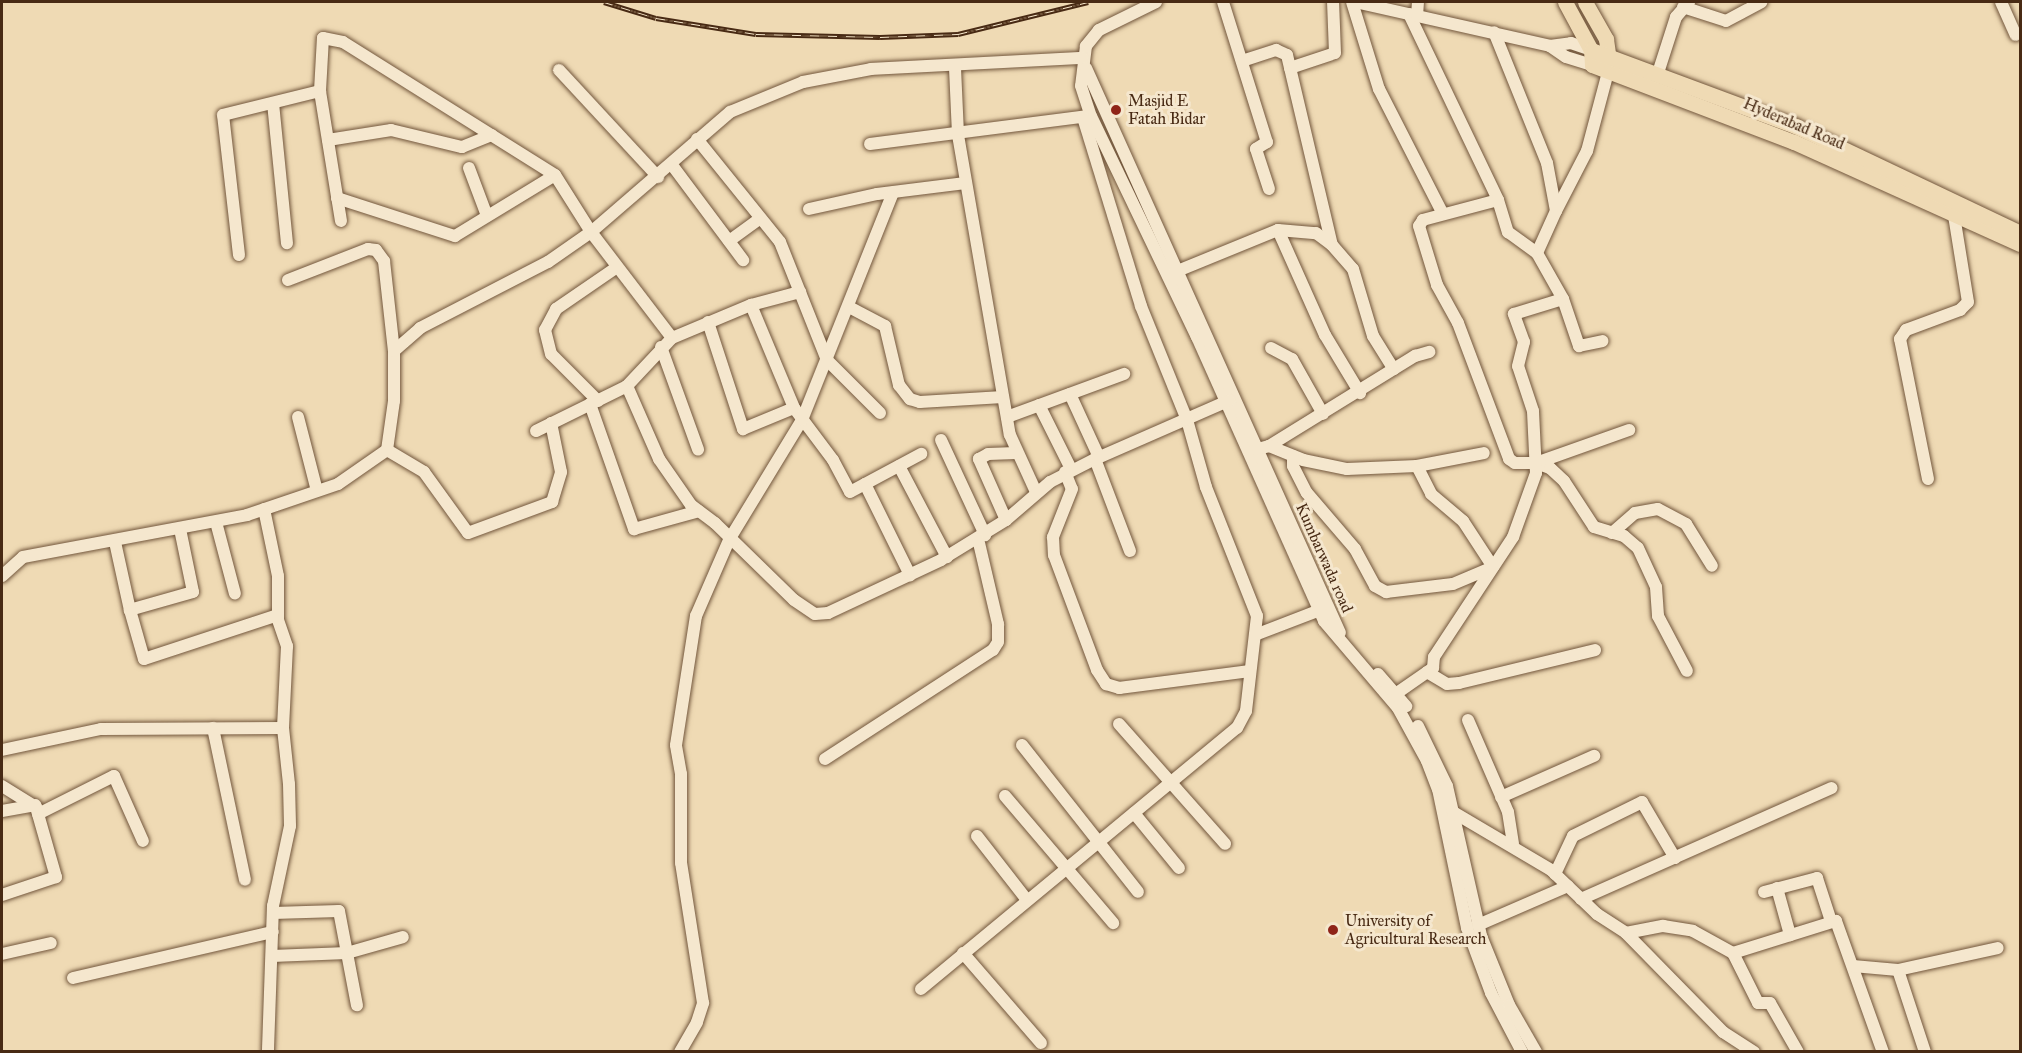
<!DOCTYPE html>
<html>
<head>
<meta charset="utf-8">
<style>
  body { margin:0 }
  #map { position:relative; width:2022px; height:1053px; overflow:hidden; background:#efdab4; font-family:"IM FELL Great Primer",serif }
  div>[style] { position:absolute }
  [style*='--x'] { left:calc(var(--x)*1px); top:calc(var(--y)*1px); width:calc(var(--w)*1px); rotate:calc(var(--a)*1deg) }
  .roads { filter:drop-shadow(0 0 2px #72563c) drop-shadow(0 0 2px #72563c) }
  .minor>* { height:12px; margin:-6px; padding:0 6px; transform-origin:6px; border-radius:6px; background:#f5e7ce }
  .major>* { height:15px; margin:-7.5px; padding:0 7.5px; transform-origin:7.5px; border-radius:7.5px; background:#efdab4 }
  .rail>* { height:5px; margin-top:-2.5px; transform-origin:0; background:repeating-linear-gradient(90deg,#f5e7ce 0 9px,#482a14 0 18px); box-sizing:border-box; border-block:2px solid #482a14 }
  .dots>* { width:16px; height:16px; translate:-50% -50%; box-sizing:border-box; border:3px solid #f5e7ce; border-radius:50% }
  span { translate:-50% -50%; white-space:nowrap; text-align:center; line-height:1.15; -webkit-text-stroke:6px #f5e7ce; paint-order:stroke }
  .poi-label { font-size:16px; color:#482a14 }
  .left { translate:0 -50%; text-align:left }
  .street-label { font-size:16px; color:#482a14 }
  .frame { position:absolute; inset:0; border:3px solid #482a14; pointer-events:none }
</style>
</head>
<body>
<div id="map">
  <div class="roads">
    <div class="minor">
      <i style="--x:1156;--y:2;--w:64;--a:153.8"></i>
      <i style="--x:1099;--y:30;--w:21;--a:129"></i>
      <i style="--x:1086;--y:46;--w:40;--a:97.1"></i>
      <i style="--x:1081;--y:86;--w:32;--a:72"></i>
      <i style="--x:1091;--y:116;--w:245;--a:64.4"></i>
      <i style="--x:1197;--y:337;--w:311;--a:65.9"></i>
      <i style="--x:1324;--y:621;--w:114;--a:49.6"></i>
      <i style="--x:1398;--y:708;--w:60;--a:61.3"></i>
      <i style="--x:1427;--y:761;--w:30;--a:69"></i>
      <i style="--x:1438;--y:789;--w:142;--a:78.2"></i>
      <i style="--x:1467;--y:928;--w:69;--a:69.7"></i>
      <i style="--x:1491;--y:993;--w:67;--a:62.3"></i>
      <i style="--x:1223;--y:2;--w:147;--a:72.6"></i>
      <i style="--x:1267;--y:142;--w:13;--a:148"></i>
      <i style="--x:1256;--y:149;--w:42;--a:72"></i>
      <i style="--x:1352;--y:2;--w:91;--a:72.8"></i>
      <i style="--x:1379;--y:89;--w:140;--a:62.9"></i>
      <i style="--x:1355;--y:2;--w:200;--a:12.7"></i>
      <i style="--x:1550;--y:46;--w:19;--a:35"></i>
      <i style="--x:1566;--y:57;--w:27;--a:17"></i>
      <i style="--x:2001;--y:2;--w:36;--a:66"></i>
      <i style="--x:1683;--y:7;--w:45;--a:18"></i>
      <i style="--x:1726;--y:21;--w:40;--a:-28"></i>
      <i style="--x:1409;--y:14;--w:206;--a:64.4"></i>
      <i style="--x:1498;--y:200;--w:78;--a:165.1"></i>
      <i style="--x:1423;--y:220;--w:7;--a:124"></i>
      <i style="--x:1419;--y:226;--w:62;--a:73"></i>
      <i style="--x:1437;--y:285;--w:43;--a:61.1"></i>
      <i style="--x:1458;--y:323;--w:145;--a:69.4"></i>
      <i style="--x:1509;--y:459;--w:7;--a:34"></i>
      <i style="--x:1515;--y:463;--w:21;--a:0"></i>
      <i style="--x:1536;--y:463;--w:99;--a:-19.5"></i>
      <i style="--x:1417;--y:16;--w:14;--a:-86"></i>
      <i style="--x:1550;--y:46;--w:21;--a:-8"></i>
      <i style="--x:1571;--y:43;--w:21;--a:19"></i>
      <i style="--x:1242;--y:61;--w:36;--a:-18"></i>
      <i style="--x:1276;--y:50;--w:12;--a:24"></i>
      <i style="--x:1287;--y:55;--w:195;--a:76.7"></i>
      <i style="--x:955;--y:68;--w:67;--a:87.4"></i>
      <i style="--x:958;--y:135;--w:304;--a:80.2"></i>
      <i style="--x:1010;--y:435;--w:63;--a:65.5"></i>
      <i style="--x:1086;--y:68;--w:619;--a:65.79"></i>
      <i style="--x:1290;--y:68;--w:47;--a:-18.4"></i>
      <i style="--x:1335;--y:53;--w:51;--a:-92.2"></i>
      <i style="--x:559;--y:70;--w:146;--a:47.2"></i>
      <i style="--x:1658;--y:73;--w:59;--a:-72.2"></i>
      <i style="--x:1676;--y:17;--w:20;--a:-49"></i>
      <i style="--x:273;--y:103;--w:141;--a:84.3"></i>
      <i style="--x:697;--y:139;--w:132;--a:51.1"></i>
      <i style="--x:780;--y:242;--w:127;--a:68.3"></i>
      <i style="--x:827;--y:360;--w:75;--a:45"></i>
      <i style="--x:328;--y:140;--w:64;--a:-9"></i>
      <i style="--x:391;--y:130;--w:73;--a:13.5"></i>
      <i style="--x:462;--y:147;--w:32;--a:-22"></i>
      <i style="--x:870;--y:144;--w:222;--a:-7.3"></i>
      <i style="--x:672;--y:165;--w:119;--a:53.2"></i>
      <i style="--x:469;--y:168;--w:51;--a:69.4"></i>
      <i style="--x:337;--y:198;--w:124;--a:17.9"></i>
      <i style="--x:455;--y:236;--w:117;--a:-31.4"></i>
      <i style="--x:1498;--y:200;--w:34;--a:73"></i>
      <i style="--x:1508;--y:232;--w:36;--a:36"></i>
      <i style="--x:809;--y:209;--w:70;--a:-12.4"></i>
      <i style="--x:877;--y:194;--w:89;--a:-7.1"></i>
      <i style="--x:1556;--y:211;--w:68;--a:-62.7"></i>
      <i style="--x:1587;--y:151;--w:82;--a:-75.1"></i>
      <i style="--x:341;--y:221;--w:132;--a:-99.2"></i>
      <i style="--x:320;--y:91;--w:53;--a:-86.8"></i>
      <i style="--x:323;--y:38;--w:20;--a:11"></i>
      <i style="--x:343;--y:42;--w:250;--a:32.1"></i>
      <i style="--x:555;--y:175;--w:67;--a:57.7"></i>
      <i style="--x:591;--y:232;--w:133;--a:52.6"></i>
      <i style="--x:672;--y:338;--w:66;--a:133.2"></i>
      <i style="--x:627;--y:386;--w:80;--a:66.3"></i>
      <i style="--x:659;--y:459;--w:56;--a:55.2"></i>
      <i style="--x:691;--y:505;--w:30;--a:37"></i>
      <i style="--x:715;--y:523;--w:110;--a:44.3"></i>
      <i style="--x:794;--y:600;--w:25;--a:34"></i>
      <i style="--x:815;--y:614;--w:13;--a:-4"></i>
      <i style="--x:828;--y:613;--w:125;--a:-25.1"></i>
      <i style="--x:941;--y:560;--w:76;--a:-31.6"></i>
      <i style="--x:1006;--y:520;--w:58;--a:-40.8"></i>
      <i style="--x:1050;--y:482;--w:51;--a:-27.1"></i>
      <i style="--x:1278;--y:230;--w:115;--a:65.9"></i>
      <i style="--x:1325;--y:335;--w:68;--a:58.9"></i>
      <i style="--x:729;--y:241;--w:37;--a:-36"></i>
      <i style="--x:239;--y:255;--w:141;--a:-96.5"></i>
      <i style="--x:223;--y:115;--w:100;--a:-13.9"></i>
      <i style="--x:1175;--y:272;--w:111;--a:-22.2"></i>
      <i style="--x:1278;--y:230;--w:38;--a:5"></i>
      <i style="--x:1316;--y:233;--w:20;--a:37"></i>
      <i style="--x:1332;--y:245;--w:32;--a:49"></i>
      <i style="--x:1353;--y:269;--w:70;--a:73.4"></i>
      <i style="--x:1373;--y:336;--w:39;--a:58"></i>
      <i style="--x:288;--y:280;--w:86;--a:-21.2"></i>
      <i style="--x:368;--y:249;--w:8;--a:7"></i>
      <i style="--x:376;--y:250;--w:14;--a:54"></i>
      <i style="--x:384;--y:261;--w:91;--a:83.7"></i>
      <i style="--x:1563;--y:299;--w:50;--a:71.2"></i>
      <i style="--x:1579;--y:346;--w:24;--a:-12"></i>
      <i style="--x:751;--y:305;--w:51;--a:-14.9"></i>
      <i style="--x:849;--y:307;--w:41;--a:27.8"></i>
      <i style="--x:885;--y:326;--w:61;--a:76.7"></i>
      <i style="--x:899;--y:385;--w:18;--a:52"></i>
      <i style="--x:910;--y:399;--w:10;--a:17"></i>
      <i style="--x:920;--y:402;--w:83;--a:-3.4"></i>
      <i style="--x:708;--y:322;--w:113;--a:71.9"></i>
      <i style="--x:743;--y:429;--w:55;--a:-22.4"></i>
      <i style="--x:794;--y:408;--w:65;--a:53.1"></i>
      <i style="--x:833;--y:460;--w:36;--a:62"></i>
      <i style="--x:850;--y:492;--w:81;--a:-28.2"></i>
      <i style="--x:672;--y:338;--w:86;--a:-22.7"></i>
      <i style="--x:751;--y:305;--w:112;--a:67.3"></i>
      <i style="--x:661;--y:347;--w:109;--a:70.1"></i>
      <i style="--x:1271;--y:348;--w:24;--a:28"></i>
      <i style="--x:1292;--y:359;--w:63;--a:60.6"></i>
      <i style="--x:1070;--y:394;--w:69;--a:65.3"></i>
      <i style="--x:598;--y:401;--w:66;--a:-135"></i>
      <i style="--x:551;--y:354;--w:25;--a:-104"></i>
      <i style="--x:545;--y:330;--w:24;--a:-62"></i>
      <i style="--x:556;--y:309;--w:74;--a:-34.5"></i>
      <i style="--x:590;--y:404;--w:133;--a:70.6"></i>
      <i style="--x:634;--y:529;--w:67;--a:-15.5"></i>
      <i style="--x:1039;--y:405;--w:72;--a:63.4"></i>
      <i style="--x:298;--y:417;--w:76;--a:75.6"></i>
      <i style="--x:1007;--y:417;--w:125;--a:-20.2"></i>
      <i style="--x:536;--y:431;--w:102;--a:-26.3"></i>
      <i style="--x:941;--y:440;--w:105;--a:65.1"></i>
      <i style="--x:1269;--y:446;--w:172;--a:-31.7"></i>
      <i style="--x:1415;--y:356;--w:15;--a:-16"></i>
      <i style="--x:1258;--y:449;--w:11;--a:-15"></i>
      <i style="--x:1269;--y:446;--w:37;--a:22"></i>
      <i style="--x:1303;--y:460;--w:45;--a:11.6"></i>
      <i style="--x:1347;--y:469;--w:70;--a:-2.5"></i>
      <i style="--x:1417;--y:466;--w:31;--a:63"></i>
      <i style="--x:1431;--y:494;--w:42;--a:40.2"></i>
      <i style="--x:1463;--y:521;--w:55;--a:56.9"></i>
      <i style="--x:387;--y:450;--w:43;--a:30.7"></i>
      <i style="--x:424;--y:472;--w:75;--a:54.2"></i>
      <i style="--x:468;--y:533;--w:90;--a:-20.3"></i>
      <i style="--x:552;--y:502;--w:31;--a:-73"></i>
      <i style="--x:561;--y:472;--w:50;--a:-101.5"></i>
      <i style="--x:1293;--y:456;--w:10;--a:90"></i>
      <i style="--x:1293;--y:466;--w:30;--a:63"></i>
      <i style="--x:1307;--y:493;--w:74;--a:49.4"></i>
      <i style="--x:1355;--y:549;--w:42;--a:61.6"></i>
      <i style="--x:1375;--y:586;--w:13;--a:29"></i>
      <i style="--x:1386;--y:592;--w:67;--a:-6.8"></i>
      <i style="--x:1453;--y:584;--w:43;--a:-23"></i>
      <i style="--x:1536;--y:463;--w:15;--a:20"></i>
      <i style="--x:1550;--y:468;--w:19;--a:43"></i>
      <i style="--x:1564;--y:481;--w:55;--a:56.9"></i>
      <i style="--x:1594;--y:527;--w:31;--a:17"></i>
      <i style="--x:1624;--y:536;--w:18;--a:41"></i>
      <i style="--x:1638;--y:548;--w:43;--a:65.2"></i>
      <i style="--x:1656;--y:587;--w:29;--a:86"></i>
      <i style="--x:1658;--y:616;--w:62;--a:62.2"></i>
      <i style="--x:899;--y:466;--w:103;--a:62.2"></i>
      <i style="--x:1417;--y:466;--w:68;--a:-11"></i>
      <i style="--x:1065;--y:472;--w:18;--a:68"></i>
      <i style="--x:1072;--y:489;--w:52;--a:111.6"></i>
      <i style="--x:1053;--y:537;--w:18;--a:87"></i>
      <i style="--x:1054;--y:555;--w:123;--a:69.5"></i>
      <i style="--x:1097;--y:670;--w:17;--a:57"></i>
      <i style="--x:1106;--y:684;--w:14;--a:17"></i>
      <i style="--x:1119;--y:688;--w:132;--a:-7.4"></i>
      <i style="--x:1928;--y:479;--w:143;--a:-101.3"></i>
      <i style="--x:1900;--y:339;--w:11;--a:-56"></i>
      <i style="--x:1906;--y:330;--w:58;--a:-20.3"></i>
      <i style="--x:1960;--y:310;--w:11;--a:-45"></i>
      <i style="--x:1968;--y:302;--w:87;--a:-99.2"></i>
      <i style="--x:865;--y:484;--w:102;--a:63.7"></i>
      <i style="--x:264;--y:509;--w:68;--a:78.2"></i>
      <i style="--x:278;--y:576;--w:44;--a:90"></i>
      <i style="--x:278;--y:620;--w:28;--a:71"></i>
      <i style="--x:287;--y:646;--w:82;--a:92.8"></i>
      <i style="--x:283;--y:728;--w:56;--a:83.9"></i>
      <i style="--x:289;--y:784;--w:42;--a:88.6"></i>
      <i style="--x:290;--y:826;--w:82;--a:102"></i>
      <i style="--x:273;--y:906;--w:146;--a:92"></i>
      <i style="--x:1006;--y:520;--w:67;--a:-113.9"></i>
      <i style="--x:979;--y:459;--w:10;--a:-29"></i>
      <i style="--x:988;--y:454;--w:28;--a:-2"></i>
      <i style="--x:216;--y:522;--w:74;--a:75.2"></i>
      <i style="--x:180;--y:529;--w:64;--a:78.3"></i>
      <i style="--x:193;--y:592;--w:66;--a:164.1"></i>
      <i style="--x:130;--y:610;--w:51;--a:74.1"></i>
      <i style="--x:144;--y:659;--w:141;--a:-18.2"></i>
      <i style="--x:1612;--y:533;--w:30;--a:-41"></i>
      <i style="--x:1635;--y:513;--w:23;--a:-10"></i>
      <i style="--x:1658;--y:509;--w:32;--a:28"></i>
      <i style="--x:1686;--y:524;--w:49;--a:58.2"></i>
      <i style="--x:115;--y:542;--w:70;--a:77.6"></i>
      <i style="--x:1130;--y:551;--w:98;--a:-110.8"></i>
      <i style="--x:1095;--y:459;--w:147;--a:-23.6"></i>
      <i style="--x:2;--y:576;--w:28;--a:-42"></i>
      <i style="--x:23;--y:557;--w:228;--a:-10.6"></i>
      <i style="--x:247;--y:515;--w:96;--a:-18.8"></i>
      <i style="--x:338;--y:484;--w:60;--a:-34.8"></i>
      <i style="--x:387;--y:450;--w:49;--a:-81.9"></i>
      <i style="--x:394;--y:401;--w:50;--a:-90"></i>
      <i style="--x:394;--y:351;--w:35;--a:-41"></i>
      <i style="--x:420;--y:328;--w:144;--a:-27.3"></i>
      <i style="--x:548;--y:262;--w:52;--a:-34.9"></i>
      <i style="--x:591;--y:232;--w:184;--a:-40.8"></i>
      <i style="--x:730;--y:112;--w:79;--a:-22.3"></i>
      <i style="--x:803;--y:82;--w:69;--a:-10.8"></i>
      <i style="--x:871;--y:69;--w:212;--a:-3"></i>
      <i style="--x:1255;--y:635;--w:70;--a:-21"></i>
      <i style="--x:1427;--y:672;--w:23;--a:31"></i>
      <i style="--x:1447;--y:684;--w:12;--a:-5"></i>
      <i style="--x:1459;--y:683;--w:140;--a:-13.6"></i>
      <i style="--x:1378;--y:674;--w:43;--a:48.8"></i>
      <i style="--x:1397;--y:693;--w:44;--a:-34.8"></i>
      <i style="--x:1433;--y:668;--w:11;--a:-85"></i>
      <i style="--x:1434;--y:657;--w:144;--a:-56.6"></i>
      <i style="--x:1513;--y:537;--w:68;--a:-70.2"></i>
      <i style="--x:1536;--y:473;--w:62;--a:-92.8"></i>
      <i style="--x:1533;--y:411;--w:47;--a:-108.4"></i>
      <i style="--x:1518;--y:366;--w:25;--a:-76"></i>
      <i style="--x:1524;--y:342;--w:30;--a:-110"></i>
      <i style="--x:1514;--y:314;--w:51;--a:-17"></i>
      <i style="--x:1563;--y:299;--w:53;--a:-119.5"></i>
      <i style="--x:1537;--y:253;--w:46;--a:-65.7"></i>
      <i style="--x:1556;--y:211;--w:49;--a:-100.6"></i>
      <i style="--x:1547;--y:163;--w:141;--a:-112"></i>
      <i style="--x:1468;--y:720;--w:100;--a:66.5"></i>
      <i style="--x:1508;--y:812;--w:32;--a:81"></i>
      <i style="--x:1119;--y:724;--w:160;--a:48.5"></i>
      <i style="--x:1418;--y:726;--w:67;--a:64.2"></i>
      <i style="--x:1447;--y:786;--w:154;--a:77.2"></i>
      <i style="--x:1481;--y:936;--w:74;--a:67.9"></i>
      <i style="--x:1509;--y:1005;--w:54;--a:60.1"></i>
      <i style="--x:213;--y:728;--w:155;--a:78.1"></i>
      <i style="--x:1022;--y:745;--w:187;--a:51.7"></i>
      <i style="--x:2;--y:750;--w:101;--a:-12"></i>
      <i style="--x:101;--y:729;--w:182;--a:-0.3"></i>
      <i style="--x:825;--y:759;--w:200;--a:-33"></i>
      <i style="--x:993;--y:650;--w:9;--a:-58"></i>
      <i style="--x:998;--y:642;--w:18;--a:-90"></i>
      <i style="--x:998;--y:624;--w:87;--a:-103.2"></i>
      <i style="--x:2;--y:786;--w:40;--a:32"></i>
      <i style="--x:36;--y:807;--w:73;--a:74.1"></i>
      <i style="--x:56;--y:877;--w:57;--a:161.6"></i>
      <i style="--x:1005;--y:796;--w:167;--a:49.6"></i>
      <i style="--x:1501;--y:797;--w:102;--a:-23.8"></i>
      <i style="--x:2;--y:811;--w:34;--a:-10"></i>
      <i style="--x:1453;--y:812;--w:114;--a:30.6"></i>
      <i style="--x:1551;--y:870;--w:64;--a:43.7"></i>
      <i style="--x:1597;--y:914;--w:35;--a:33"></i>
      <i style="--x:1626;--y:933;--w:139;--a:45.6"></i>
      <i style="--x:1723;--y:1032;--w:37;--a:33"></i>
      <i style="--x:1134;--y:813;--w:71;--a:50.7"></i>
      <i style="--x:38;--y:814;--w:85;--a:-26.6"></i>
      <i style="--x:114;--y:776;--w:71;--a:66"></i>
      <i style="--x:977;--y:836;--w:81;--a:52"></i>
      <i style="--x:1555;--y:874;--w:42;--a:-64.7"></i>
      <i style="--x:1573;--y:836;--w:77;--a:-26.2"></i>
      <i style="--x:1642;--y:802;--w:65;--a:59.5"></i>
      <i style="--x:1777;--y:888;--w:49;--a:74.5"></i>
      <i style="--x:1764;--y:892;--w:55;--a:-14.8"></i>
      <i style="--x:1817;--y:878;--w:45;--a:72"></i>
      <i style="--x:1581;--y:899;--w:274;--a:-23.9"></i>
      <i style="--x:273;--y:913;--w:66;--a:-1.7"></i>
      <i style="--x:339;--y:911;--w:96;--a:79.2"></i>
      <i style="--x:1478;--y:925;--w:98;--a:-23.4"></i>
      <i style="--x:1626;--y:933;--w:38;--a:-11"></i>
      <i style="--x:1663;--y:926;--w:30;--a:9"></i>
      <i style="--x:1693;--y:931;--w:46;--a:28.8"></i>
      <i style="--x:1733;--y:953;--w:108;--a:-17.3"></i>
      <i style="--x:1836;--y:921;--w:139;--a:70.3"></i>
      <i style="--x:963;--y:953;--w:119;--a:49.1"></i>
      <i style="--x:1733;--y:953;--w:56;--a:63.4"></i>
      <i style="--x:1758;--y:1003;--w:12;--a:0"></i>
      <i style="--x:1770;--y:1003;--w:56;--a:60.3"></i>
      <i style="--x:2;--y:954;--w:50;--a:-12.7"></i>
      <i style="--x:272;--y:956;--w:75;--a:-2.3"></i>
      <i style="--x:347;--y:953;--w:58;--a:-15.9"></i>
      <i style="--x:1853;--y:966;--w:45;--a:5.1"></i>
      <i style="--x:1898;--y:970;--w:86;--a:71.8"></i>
      <i style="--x:1898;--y:970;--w:102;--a:-12.4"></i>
      <i style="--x:73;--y:978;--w:205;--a:-13"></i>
      <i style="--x:921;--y:989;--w:410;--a:-39.6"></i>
      <i style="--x:1237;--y:728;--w:19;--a:-62"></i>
      <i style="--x:1246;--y:711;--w:96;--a:-83.4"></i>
      <i style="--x:1257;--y:616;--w:139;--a:-111.6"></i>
      <i style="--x:1206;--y:487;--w:70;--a:-105.8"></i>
      <i style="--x:1187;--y:420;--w:123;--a:-112"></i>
      <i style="--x:1141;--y:306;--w:197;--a:-107.1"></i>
      <i style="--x:680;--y:1052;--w:34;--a:-60"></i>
      <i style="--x:697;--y:1022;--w:20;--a:-72"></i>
      <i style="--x:703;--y:1003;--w:142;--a:-98.9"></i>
      <i style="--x:681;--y:863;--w:89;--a:-90"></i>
      <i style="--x:681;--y:774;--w:29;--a:-100"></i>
      <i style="--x:676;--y:745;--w:131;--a:-81.2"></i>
      <i style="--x:696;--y:616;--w:83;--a:-66.5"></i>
      <i style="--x:729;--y:540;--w:140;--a:-58.7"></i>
      <i style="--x:802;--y:420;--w:245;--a:-68.2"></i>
    </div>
    <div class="major">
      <i style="--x:1565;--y:2;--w:55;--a:61.6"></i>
      <i style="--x:1591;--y:50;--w:15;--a:86"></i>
      <i style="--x:1592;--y:65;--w:216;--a:20.9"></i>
      <i style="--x:1794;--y:142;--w:248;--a:24.3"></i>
      <i style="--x:1585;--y:2;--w:43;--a:60.4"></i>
      <i style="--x:1606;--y:39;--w:22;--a:82"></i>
      <i style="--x:1591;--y:50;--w:218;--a:20.4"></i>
      <i style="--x:1795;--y:126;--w:249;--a:25.4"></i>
    </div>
  </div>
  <div class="rail">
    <i style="--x:604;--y:2;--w:54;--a:17.1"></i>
    <i style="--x:656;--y:18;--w:101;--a:9.1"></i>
    <i style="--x:756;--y:34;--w:124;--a:1.4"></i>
    <i style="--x:880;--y:37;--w:78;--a:-2.2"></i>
    <i style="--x:958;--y:34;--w:134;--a:-13.8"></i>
  </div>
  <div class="dots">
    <i style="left:1116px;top:110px;background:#8f2418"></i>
    <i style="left:1333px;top:930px;background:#8f2418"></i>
  </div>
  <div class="poi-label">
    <span class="left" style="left:1128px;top:110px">Masjid E<br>Fatah Bidar</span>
    <span class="left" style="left:1345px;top:930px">University of<br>Agricultural Research</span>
  </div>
  <div class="street-label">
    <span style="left:1794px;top:124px;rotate:23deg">Hyderabad Road</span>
    <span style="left:1324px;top:558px;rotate:66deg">Kumbarwada road</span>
  </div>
  <div class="frame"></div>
</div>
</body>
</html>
